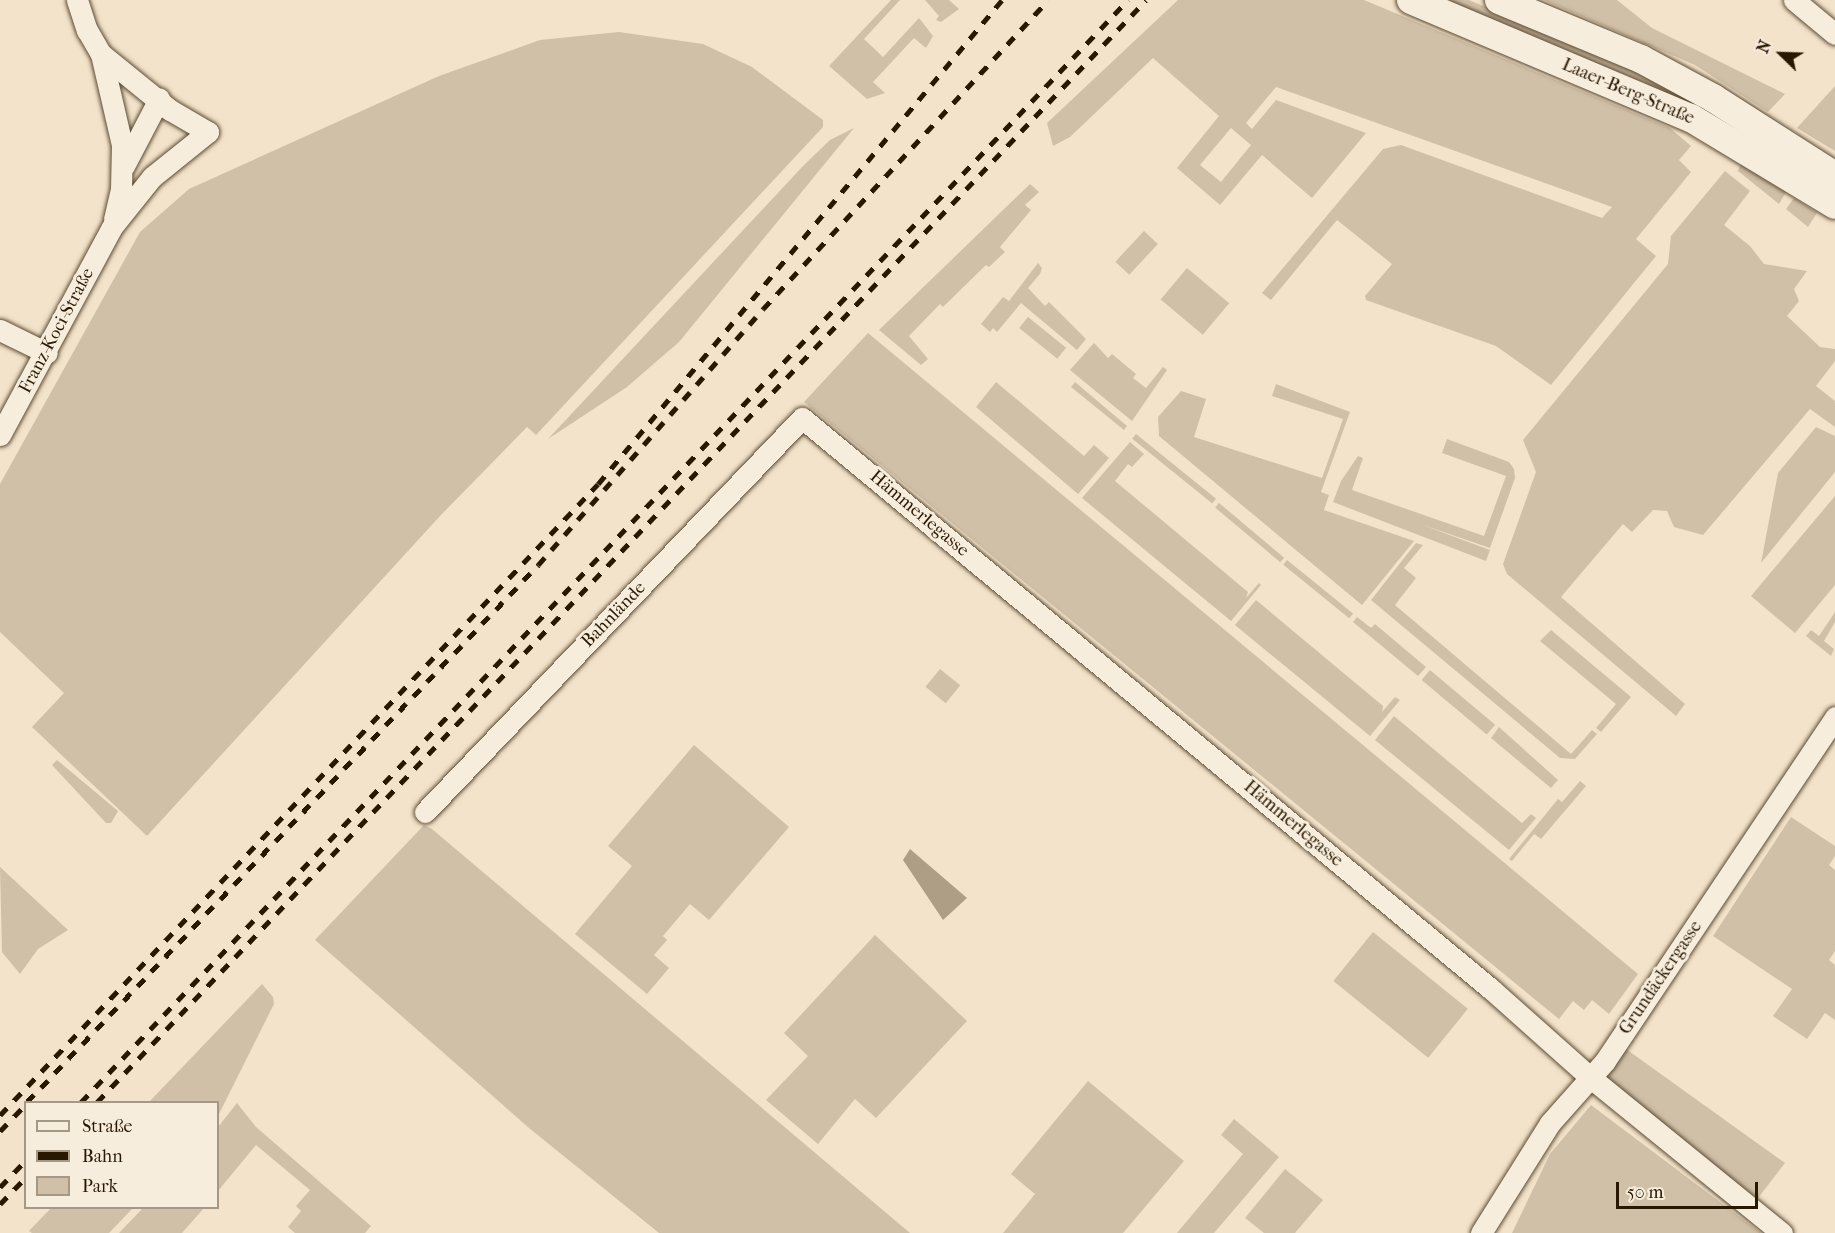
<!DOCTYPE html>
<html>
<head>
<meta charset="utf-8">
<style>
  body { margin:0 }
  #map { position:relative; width:1835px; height:1233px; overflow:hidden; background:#f3e3ca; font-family:"IM FELL French Canon",serif }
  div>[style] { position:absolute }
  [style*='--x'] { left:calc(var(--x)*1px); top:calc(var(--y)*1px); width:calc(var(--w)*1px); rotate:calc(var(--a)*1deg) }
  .green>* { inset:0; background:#d1c0a8; transform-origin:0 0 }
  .water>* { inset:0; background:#ae9e86 }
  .roads { filter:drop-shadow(0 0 2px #5c4b33) drop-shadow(0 0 2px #5c4b33) }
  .minor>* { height:21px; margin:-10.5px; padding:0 10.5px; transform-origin:10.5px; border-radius:10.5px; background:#f7eddd }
  .secondary>* { height:28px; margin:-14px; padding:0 14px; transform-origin:14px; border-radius:14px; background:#f7eddd }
  .rail>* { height:4.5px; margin-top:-2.25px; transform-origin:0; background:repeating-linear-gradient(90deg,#291801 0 10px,transparent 0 20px) }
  span { translate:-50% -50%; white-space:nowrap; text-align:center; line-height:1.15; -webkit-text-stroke:6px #f7eddd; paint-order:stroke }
  .street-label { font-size:18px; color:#291801 }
  .legend { position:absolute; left:24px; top:1101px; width:195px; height:108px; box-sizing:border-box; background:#f7eddd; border:2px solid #a59885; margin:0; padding:8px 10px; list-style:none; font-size:18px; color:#291801 }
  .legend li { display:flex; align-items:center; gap:12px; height:30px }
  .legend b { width:30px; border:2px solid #a59885 }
  .north { position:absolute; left:1751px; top:24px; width:60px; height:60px; -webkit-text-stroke:4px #f7eddd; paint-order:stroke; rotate:293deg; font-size:16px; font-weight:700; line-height:24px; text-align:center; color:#291801 }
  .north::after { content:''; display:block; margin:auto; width:21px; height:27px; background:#291801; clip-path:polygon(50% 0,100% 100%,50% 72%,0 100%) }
  .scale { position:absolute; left:1616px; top:1182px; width:142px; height:27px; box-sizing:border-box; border:3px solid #291801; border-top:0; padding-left:8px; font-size:18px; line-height:21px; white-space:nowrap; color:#291801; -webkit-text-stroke:4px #f7eddd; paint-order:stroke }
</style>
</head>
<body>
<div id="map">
  <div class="green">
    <i style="clip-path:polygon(891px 0,900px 0,864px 39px,883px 57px,919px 18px,933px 36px,926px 48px,914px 38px,873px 82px,885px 93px,867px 99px,829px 66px)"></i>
    <i style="clip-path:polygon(925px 0,949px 0,959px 9px,941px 22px,936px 20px,939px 16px)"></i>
    <i style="clip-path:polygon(evenodd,1178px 0,1364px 0,1670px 128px,1691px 146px,1679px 160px,1691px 172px,1636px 239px,1656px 256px,1551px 385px,1496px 346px,1366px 300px,1365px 296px,1392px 264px,1337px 220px,1271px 300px,1262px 293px,1383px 149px,1401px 145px,1602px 218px,1612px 207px,1276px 87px,1246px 123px,1252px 129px,1276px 100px,1366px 133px,1312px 198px,1262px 155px,1220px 205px,1177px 168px,1219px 116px,1153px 58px,1070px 137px,1053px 146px,1047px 123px,1178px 0,1231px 128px,1251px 145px,1221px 182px,1200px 165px,1231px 128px)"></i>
    <i style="clip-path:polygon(1441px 0,1469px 0,1514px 19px,1617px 62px,1739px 126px)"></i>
    <i style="clip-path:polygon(1544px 0,1617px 0,1652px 28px,1785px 94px,1768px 112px,1695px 65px)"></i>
    <i style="clip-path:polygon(619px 32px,703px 44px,752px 67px,823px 120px,823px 127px,536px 435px,527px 427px,440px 516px,147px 836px,32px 727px,64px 693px,0 632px,0 484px,140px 232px,189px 189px,439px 76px,540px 40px)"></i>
    <i style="clip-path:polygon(1835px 86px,1835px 151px,1797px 128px)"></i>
    <i style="clip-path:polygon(854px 128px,679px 342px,627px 387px,548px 439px,803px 166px,830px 140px)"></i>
    <i style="clip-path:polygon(1741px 163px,1786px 192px,1779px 204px,1738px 171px)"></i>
    <i style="clip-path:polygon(1725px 171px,1750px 191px,1724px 225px,1750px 246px,1764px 264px,1807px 271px,1794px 289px,1799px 301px,1787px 316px,1820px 347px,1835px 349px,1835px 361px,1816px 386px,1835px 401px,1835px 427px,1810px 409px,1703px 535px,1674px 527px,1667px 511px,1653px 510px,1632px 532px,1623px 524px,1561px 597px,1685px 704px,1676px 716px,1507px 574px,1503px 564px,1536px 472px,1523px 440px,1668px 264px,1671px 236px)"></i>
    <i style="clip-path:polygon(1030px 184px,1039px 192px,1025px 205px,1031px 210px,1000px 247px,1005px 252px,989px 267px,986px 265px,943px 307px,940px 304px,909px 336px,928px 359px,921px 365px,879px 330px)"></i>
    <i style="clip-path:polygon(1794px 198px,1817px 213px,1808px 227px,1786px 209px)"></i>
    <i style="left:1144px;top:231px;width:19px;height:42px;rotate:43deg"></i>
    <i style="clip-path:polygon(1038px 263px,1042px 268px,1040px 274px,1028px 288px,1045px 306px,1049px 302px,1086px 339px,1077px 350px,1021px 303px,997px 332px,993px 328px,990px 332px,981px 324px,1003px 297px,1009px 301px)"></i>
    <i style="left:1187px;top:268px;width:55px;height:41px;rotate:40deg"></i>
    <i style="left:1028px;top:317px;width:49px;height:14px;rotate:39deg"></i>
    <i style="clip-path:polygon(868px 333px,1638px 974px,1609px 1014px,1592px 1000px,1584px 1010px,1573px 1001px,1559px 1019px,804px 402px)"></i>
    <i style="clip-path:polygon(1094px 343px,1108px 358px,1112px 354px,1136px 374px,1133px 378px,1146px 388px,1163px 367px,1167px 370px,1132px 421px,1070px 370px)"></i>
    <i style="clip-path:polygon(996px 382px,1084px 456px,1094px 445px,1109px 458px,1078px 494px,976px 407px)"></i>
    <i style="clip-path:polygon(1075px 382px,1127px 426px,1124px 430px,1071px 387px)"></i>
    <i style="clip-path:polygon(1276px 384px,1350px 412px,1321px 492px,1329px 495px,1324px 510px,1414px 541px,1362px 605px,1159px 436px,1158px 417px,1181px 391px,1206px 399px,1194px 437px,1322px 478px,1343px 419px,1272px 396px)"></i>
    <i style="clip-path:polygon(1816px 427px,1835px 436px,1835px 472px,1761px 563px,1778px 473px)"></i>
    <i style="left:1136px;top:434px;width:103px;height:6px;rotate:39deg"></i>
    <i style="clip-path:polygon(1447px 439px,1509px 462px,1514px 469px,1515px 478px,1490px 548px,1420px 524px,1490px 550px,1486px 561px,1333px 502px,1341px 481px,1358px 456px,1363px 458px,1352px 490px,1484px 536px,1506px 476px,1442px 453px)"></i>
    <i style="clip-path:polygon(1130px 442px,1144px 454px,1132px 467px,1128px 464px,1115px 481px,1248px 592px,1246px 598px,1259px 583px,1261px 585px,1231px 621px,1082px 498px)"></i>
    <i style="clip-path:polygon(1835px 496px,1835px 585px,1795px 633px,1751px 596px)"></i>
    <i style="left:1219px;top:503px;width:85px;height:6px;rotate:40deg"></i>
    <i style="clip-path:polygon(1416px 543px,1423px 545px,1404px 568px,1416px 578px,1395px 605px,1571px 754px,1592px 730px,1597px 734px,1575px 759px,1560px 758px,1371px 600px)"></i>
    <i style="left:1287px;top:560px;width:85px;height:6px;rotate:39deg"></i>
    <i style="clip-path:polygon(1256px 600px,1383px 706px,1382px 712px,1395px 697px,1400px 700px,1370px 736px,1235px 625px)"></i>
    <i style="clip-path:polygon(1835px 612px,1835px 622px,1824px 641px,1834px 649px,1831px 656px,1806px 636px,1811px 630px,1819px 636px)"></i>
    <i style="clip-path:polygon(1357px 617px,1371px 628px,1375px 624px,1426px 667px,1418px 676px,1353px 622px)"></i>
    <i style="clip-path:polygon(1551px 630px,1631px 697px,1601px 732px,1596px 728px,1616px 704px,1540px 641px)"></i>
    <i style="left:940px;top:669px;width:26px;height:23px;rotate:39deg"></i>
    <i style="left:1430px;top:670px;width:85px;height:13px;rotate:40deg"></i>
    <i style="clip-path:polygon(1394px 716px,1522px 823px,1531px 814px,1536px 818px,1509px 850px,1375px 740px)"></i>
    <i style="clip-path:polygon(1499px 727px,1558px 780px,1551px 788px,1491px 738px)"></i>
    <i style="clip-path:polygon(694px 745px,789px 827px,709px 920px,690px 904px,663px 936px,667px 940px,654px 955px,669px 968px,647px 994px,575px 934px,632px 866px,608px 846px)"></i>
    <i style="clip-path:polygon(57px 760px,118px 811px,111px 823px,106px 823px,52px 765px)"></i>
    <i style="clip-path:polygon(1580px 781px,1586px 786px,1541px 839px,1534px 834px,1512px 861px,1509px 859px,1558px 799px,1562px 802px)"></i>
    <i style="clip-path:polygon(1791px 817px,1835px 846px,1835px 856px,1829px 865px,1835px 870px,1835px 951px,1829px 960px,1835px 965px,1835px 1020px,1825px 1013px,1807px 1039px,1773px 1016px,1792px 989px,1713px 936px)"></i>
    <i style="clip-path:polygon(424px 825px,432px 829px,910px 1233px,659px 1233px,529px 1128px,315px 940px)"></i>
    <i style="clip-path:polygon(0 867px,68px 930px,38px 949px,20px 974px,2px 952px)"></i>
    <i style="left:1373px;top:932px;width:122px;height:63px;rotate:39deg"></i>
    <i style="clip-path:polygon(875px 935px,967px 1021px,876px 1118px,855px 1099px,818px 1144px,766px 1100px,808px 1056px,784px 1033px)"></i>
    <i style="clip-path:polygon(262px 984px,273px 997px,274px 1004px,218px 1116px,218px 1102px,149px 1102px)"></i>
    <i style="clip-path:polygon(1626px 1049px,1785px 1163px,1755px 1202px,1606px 1079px)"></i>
    <i style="clip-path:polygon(1088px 1081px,1184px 1161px,1123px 1233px,1003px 1233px,1035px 1194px,1011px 1174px)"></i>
    <i style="clip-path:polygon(237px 1103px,256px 1127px,371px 1226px,365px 1233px,295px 1233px,288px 1227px,301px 1211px,296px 1206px,310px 1190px,256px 1145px,218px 1191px,218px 1127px)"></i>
    <i style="clip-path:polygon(1591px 1105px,1761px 1233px,1512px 1233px,1550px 1154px)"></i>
    <i style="clip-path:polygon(1234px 1119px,1279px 1157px,1214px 1233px,1177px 1233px,1243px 1154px,1221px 1135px)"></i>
    <i style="clip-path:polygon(1285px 1169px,1323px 1200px,1295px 1233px,1264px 1233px,1245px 1218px)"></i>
    <i style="clip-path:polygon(51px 1208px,133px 1208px,109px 1233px,32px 1233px,29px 1231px)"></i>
    <i style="clip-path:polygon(143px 1208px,204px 1208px,182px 1233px,119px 1233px)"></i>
  </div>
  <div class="water">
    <i style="clip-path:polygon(910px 849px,967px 898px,943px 920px,903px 860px)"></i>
  </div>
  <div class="roads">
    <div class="minor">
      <i style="--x:77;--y:0;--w:32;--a:72"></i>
      <i style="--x:87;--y:30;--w:28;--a:60"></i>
      <i style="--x:101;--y:54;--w:93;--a:77"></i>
      <i style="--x:122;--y:145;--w:44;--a:91.3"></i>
      <i style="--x:121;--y:189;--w:31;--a:103"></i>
      <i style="--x:1794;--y:0;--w:53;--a:39.7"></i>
      <i style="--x:124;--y:166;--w:76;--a:-62.4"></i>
      <i style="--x:0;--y:330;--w:52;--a:26.1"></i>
      <i style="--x:0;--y:435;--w:236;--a:-61.7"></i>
      <i style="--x:112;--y:227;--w:64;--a:-51.3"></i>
      <i style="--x:152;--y:177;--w:72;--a:-38.8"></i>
      <i style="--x:208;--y:132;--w:44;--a:-149.9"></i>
      <i style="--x:170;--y:110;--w:89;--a:-140.9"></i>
      <i style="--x:425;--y:812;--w:545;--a:-46.26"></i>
      <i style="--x:802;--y:418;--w:895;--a:39.65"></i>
      <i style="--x:1491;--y:989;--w:134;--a:41.7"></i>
      <i style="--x:1591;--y:1078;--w:246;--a:39.1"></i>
      <i style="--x:1481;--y:1233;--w:130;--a:-57.9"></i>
      <i style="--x:1550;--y:1123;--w:83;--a:-48.4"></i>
      <i style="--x:1605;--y:1061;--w:414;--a:-56.2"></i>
    </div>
    <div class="secondary">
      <i style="--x:1411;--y:0;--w:304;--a:22.9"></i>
      <i style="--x:1691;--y:118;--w:168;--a:31.1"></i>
      <i style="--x:1499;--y:0;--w:154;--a:22.6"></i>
      <i style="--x:1641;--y:59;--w:82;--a:28.4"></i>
      <i style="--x:1713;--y:98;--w:145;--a:32.6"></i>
    </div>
  </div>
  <div class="rail">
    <i style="--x:27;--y:1102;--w:741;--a:-46.42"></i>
    <i style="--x:538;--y:565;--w:341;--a:-48.7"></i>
    <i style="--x:763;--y:309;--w:420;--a:-47.3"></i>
    <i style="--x:81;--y:1102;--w:1520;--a:-46.47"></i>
    <i style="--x:97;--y:1102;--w:1521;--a:-46.41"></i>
    <i style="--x:0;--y:1115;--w:869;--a:-46.54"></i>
    <i style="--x:598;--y:484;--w:630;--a:-50.15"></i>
    <i style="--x:0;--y:1131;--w:37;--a:-46"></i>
    <i style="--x:0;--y:1187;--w:37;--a:-46"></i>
    <i style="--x:0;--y:1204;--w:37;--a:-46"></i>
  </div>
  <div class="street-label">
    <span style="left:1628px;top:92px;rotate:23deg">Laaer-Berg-Straße</span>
    <span style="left:57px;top:331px;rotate:-62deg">Franz-Koci-Straße</span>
    <span style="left:919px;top:514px;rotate:40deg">Hämmerlegasse</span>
    <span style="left:614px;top:615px;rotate:-46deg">Bahnlände</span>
    <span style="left:1293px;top:824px;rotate:40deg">Hämmerlegasse</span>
    <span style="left:1661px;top:978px;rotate:-56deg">Grundäckergasse</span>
  </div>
  <ul class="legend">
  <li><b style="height:8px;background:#f7eddd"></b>Straße</li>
  <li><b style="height:8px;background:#291801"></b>Bahn</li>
  <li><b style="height:16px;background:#d1c0a8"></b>Park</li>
  </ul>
  <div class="north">N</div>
  <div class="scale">50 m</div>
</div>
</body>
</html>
